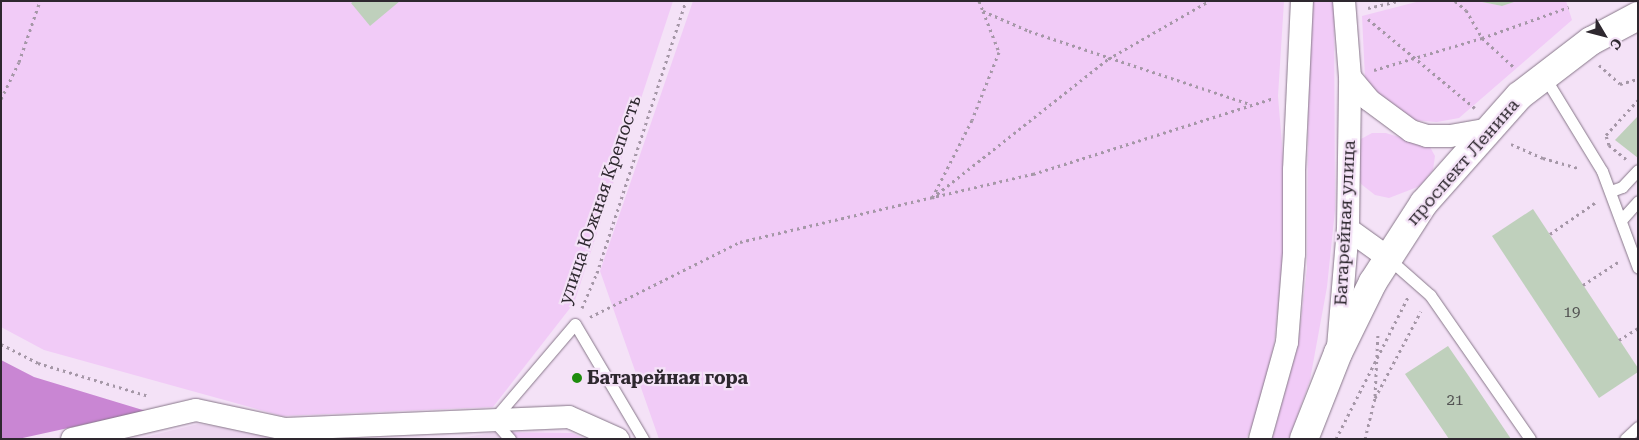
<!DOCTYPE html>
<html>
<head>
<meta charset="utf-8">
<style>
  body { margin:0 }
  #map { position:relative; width:1639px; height:440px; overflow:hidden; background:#f4e2f7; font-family:"Roboto Serif",serif }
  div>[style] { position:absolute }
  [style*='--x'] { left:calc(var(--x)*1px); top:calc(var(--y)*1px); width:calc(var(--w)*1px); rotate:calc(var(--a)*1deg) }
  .built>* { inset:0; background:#ecd5ef }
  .green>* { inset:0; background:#f1cbf7 }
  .forest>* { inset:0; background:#c986d3 }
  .building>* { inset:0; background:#bfd0bc }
  .path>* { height:3px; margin-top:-1.5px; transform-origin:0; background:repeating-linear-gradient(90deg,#a597a7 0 2.5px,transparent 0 6.5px) }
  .roads { filter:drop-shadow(0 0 1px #877789) drop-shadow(0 0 1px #877789) }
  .lane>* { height:11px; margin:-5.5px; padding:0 5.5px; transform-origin:5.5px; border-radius:5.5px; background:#fff }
  .street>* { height:22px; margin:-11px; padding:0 11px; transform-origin:11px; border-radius:11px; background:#fff }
  .secondary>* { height:28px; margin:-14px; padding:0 14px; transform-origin:14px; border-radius:14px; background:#fff }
  .dots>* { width:14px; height:14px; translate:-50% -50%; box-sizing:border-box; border:2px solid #f4e2f7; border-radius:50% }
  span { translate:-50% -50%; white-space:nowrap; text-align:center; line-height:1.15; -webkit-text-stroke:4.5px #f4e2f7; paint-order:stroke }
  .number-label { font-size:15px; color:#525252 }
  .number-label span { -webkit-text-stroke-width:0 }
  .street-label { font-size:18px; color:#2e282f }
  .poi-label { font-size:18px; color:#2e282f; font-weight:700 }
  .left { translate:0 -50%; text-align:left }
  .frame { position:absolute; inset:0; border:2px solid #2e282f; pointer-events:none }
  .north { position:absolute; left:1579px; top:10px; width:50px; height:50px; -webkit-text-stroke:4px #f4e2f7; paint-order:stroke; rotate:127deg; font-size:14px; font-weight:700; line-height:20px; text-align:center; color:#2e282f }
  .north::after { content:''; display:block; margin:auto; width:18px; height:22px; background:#2e282f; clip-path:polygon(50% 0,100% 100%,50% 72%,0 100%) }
</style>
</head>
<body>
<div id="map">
  <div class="built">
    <i style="clip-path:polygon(198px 424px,324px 439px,137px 439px)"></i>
    <i style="clip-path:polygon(498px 432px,500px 439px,453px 439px)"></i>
  </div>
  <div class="green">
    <i style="clip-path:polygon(1px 1px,673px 1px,574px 303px,493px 407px,282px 416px,44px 350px,1px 327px)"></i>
    <i style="clip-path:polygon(693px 1px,1284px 1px,1278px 96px,1284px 168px,1283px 255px,1274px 344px,1257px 416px,1246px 439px,659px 439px,600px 271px)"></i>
    <i style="clip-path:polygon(1309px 1px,1334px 1px,1335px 210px,1327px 287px,1310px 380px,1289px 439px,1272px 439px,1298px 345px,1307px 268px)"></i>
    <i style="clip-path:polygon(1420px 1px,1477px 1px,1502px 6px,1515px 1px,1566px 1px,1572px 20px,1459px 118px,1437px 122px,1410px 120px,1387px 107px,1365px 78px,1362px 16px)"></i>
    <i style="clip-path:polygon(1372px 133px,1386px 133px,1430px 147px,1435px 156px,1433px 170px,1420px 186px,1389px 198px,1375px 195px,1361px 184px,1356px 174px,1356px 148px,1361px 139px)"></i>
    <i style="clip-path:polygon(498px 432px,572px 433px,585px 439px,500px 439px)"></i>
  </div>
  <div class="forest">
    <i style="clip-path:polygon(1px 360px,34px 377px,146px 411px,18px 439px,1px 439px)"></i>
  </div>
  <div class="building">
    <i style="clip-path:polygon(354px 1px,400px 1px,370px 26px,351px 3px)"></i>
    <i style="clip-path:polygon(1477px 1px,1514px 1px,1514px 2px,1502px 6px)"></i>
    <i style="clip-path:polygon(1638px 116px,1638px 158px,1615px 140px)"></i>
    <i style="clip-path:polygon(1533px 209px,1638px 368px,1638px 372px,1599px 398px,1492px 236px)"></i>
    <i style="clip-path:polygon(1448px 346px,1468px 375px,1511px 439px,1449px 439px,1405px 374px)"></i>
  </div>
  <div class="path">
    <i style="--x:979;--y:1;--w:11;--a:68"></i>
    <i style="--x:983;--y:11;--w:50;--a:23.5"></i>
    <i style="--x:1029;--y:31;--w:233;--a:18.3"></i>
    <i style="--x:1455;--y:1;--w:14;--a:39"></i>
    <i style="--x:1466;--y:10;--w:32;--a:60"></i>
    <i style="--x:1482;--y:38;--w:45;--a:42.3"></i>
    <i style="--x:1368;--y:8;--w:32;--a:-13"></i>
    <i style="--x:983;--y:11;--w:44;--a:68.7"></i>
    <i style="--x:999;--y:52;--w:73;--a:111.7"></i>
    <i style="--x:972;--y:120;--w:88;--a:117.1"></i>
    <i style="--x:932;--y:198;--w:224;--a:-38.3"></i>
    <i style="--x:1108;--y:59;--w:116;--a:-29.9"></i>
    <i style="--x:1368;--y:19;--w:139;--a:39.8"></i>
    <i style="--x:1599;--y:65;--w:28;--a:42"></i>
    <i style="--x:1620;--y:84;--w:19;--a:-16"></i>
    <i style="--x:1374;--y:70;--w:113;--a:-16.5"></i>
    <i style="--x:1482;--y:38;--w:92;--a:-19.6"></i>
    <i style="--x:1;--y:99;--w:41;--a:-64.1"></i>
    <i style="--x:19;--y:62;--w:65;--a:-71"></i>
    <i style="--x:1511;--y:144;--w:35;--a:24"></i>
    <i style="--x:1543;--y:158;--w:36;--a:16"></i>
    <i style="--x:1626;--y:159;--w:22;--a:-141"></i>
    <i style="--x:1609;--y:145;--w:10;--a:-107"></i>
    <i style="--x:1606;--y:135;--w:47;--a:-47.6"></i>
    <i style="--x:1550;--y:234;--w:56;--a:-34.8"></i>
    <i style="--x:1583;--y:285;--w:42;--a:-33.3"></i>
    <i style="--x:582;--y:308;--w:38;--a:-67"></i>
    <i style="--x:597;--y:273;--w:286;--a:-71.9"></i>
    <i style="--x:590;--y:317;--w:168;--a:-26.6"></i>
    <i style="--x:740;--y:242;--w:301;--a:-13.1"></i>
    <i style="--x:1033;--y:174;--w:253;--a:-17.5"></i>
    <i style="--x:1619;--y:340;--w:22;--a:-32"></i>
    <i style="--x:1;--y:344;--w:42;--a:27.2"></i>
    <i style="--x:38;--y:363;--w:116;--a:16.6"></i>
    <i style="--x:1375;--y:396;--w:64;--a:-87.3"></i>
    <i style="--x:1336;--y:439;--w:159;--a:-63.1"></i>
    <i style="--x:1365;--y:439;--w:42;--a:-76.3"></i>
    <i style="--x:1375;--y:398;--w:98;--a:-62.1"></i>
  </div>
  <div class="roads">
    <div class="lane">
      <i style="--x:1544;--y:76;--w:111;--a:58.6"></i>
      <i style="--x:1602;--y:171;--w:103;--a:69.6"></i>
      <i style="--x:1611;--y:191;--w:12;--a:-20"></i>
      <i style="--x:1622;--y:187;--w:23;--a:-47"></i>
      <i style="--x:1622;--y:219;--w:24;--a:-48"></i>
      <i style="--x:1389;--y:259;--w:55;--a:41.3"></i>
      <i style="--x:1430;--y:295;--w:175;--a:55.2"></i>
      <i style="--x:510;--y:439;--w:25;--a:-132"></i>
      <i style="--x:493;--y:420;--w:126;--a:-49.5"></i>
      <i style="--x:575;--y:324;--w:134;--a:59.4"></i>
      <i style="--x:1625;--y:439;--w:18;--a:-43"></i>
    </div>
    <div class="street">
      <i style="--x:1350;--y:77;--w:30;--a:50"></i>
      <i style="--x:1369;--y:100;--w:52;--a:36.4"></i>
      <i style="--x:1411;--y:131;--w:17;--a:17"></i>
      <i style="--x:1427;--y:136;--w:23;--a:0"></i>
      <i style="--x:1450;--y:136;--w:39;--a:-10"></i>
      <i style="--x:1348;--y:229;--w:48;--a:35.7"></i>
      <i style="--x:1338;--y:347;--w:118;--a:-85.2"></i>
      <i style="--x:1348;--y:229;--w:152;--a:-89.2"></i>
      <i style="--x:1350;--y:77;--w:76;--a:-94.5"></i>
      <i style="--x:72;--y:439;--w:127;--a:-13.2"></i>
      <i style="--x:196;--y:410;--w:91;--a:12.1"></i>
      <i style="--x:285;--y:429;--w:284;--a:-2.4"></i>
      <i style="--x:569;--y:417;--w:54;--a:24.2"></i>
      <i style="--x:1260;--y:439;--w:101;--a:-74.4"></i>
      <i style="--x:1287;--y:342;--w:88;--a:-85.5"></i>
      <i style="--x:1294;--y:254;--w:84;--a:-90"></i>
      <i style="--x:1294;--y:170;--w:169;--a:-87.3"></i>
    </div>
    <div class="secondary">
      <i style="--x:1304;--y:439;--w:92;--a:-68.4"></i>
      <i style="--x:1338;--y:353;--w:79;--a:-63.8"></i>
      <i style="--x:1373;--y:282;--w:94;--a:-57.2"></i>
      <i style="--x:1424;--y:203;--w:143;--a:-48.4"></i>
      <i style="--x:1519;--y:96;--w:91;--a:-37.4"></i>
      <i style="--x:1591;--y:41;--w:53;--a:-28"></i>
    </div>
  </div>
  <div class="dots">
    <i style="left:577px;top:378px;background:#1e8c0d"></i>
  </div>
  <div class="number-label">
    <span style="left:1572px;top:313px">19</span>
    <span style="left:1455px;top:401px">21</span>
  </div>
  <div class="street-label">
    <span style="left:1463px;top:162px;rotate:-49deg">проспект Ленина</span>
    <span style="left:600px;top:200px;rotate:-71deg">улица Южная Крепость</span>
    <span style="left:1345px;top:223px;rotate:-87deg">Батарейная улица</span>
  </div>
  <div class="poi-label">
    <span class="left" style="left:587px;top:378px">Батарейная гора</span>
  </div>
  <div class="frame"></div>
  <div class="north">С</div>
</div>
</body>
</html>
